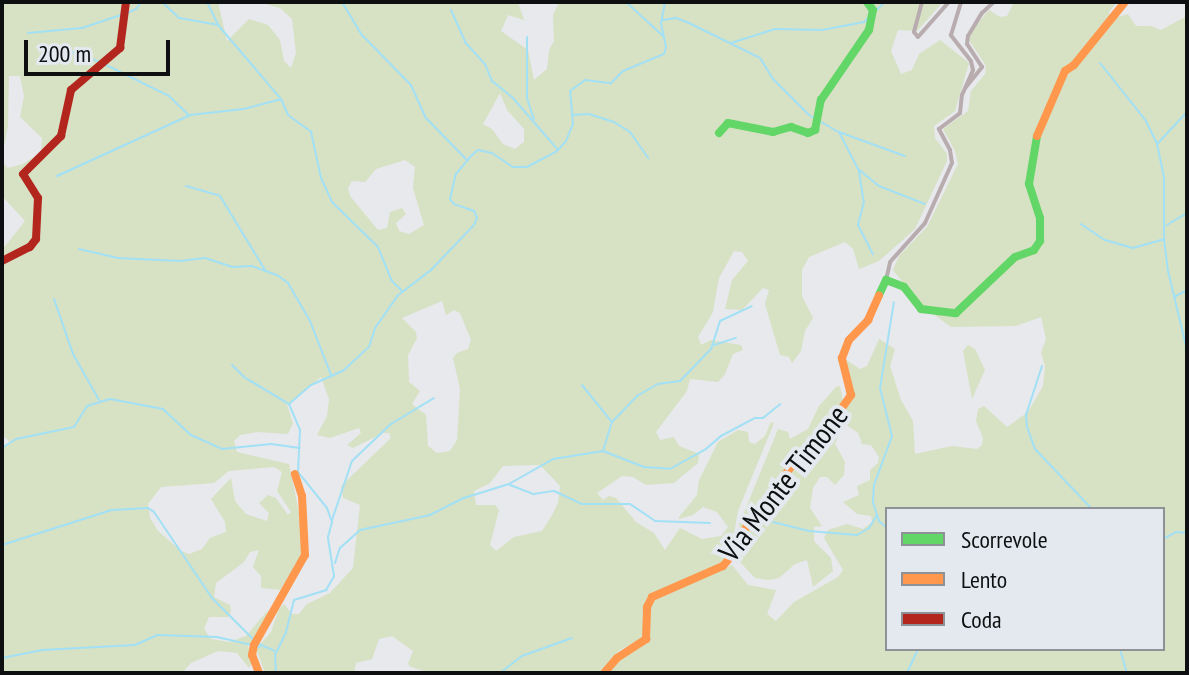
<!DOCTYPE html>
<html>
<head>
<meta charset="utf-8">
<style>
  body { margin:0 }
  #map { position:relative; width:1189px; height:675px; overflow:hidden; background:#e7e9ec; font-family:"PT Sans Narrow",sans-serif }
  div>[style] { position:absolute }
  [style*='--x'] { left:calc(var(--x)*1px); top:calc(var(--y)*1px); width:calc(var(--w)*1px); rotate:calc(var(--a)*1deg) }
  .green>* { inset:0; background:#d7e1c4 }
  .stream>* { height:2px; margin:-1px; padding:0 1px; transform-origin:1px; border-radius:1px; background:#a2e0f5 }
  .street>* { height:4px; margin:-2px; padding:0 2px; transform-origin:2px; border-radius:2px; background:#b8acaf }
  .fast>* { height:8px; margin:-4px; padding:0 4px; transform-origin:4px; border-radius:4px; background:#63d668 }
  .slow>* { height:8px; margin:-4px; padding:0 4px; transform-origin:4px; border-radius:4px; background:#ff974d }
  .jam>* { height:8px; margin:-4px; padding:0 4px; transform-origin:4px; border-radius:4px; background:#b3261e }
  span { translate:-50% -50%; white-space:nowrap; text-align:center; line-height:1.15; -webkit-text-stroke:8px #e4e9ef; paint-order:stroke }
  .street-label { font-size:30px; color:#0d0f10 }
  .frame { position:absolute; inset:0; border:4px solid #0d0f10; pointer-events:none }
  .legend { position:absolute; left:885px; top:507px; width:280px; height:144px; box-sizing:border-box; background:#e4e9ef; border:2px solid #8e9296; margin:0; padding:10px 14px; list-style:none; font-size:24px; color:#0d0f10 }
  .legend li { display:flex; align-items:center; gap:16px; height:40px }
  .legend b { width:40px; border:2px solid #8e9296 }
  .scale { position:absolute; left:24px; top:40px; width:146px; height:36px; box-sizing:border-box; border:4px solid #0d0f10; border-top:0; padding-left:10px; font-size:24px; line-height:28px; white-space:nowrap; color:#0d0f10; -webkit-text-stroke:6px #e4e9ef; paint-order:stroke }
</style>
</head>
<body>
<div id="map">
  <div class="green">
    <i style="clip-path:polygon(evenodd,2px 2px,218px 2px,227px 41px,249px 19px,268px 25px,280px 40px,284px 61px,291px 68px,296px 53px,292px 19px,280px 8px,258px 2px,518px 2px,524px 20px,508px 15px,501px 31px,528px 50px,534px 80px,547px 69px,549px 50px,554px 41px,553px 15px,559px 2px,943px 2px,917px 31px,898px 30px,891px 51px,901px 74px,912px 70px,919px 54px,940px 40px,969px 63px,955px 111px,934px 126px,935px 138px,947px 154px,947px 161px,915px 229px,879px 261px,859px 269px,853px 249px,845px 242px,809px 257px,802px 270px,802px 296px,813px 318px,805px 331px,801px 351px,792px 363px,789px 357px,780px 355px,765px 304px,769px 290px,763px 288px,742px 310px,725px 309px,732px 280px,748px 261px,742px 252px,734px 251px,719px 278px,713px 312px,698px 337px,701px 345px,711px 340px,741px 345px,743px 350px,733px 354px,725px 374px,718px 382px,690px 379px,687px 391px,656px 432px,660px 440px,674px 437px,679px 446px,699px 454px,698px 463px,674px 483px,646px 485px,633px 477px,622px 476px,597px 493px,603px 500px,609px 496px,616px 498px,636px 522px,654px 533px,665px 550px,680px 528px,702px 539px,721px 536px,728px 527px,717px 512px,703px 507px,693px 515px,679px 519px,679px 517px,697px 495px,699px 480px,718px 442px,738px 430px,748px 432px,749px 442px,755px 444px,765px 436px,771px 422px,774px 423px,738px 511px,731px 551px,715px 573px,732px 565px,748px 585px,776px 590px,767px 614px,776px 621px,794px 602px,838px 577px,843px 570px,824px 538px,828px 530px,847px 524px,863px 529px,872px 522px,871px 516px,857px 514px,843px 502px,859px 495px,857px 486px,870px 480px,870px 470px,878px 463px,879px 457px,871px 445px,862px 444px,858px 433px,841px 421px,836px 425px,839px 435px,835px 444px,845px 462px,844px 475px,835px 485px,827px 477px,820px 477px,813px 488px,810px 508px,822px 526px,814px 527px,814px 541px,831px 558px,833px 571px,813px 587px,807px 560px,795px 564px,779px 578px,769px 580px,755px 578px,739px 561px,739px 525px,778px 429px,788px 432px,790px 439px,808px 429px,819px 406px,836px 387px,840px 386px,843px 401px,849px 389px,838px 361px,845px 359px,860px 369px,867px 366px,879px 339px,895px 349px,890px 366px,901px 400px,913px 421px,915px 454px,952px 446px,977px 449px,982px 445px,983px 438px,976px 421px,978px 409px,984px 406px,1007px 427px,1028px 412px,1043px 386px,1045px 366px,1041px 353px,1046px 339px,1041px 317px,1016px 326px,951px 327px,921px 305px,893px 270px,899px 256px,927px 227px,958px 164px,955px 151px,943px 129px,968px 111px,971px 91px,985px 74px,986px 66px,969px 40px,972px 30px,989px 10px,1000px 17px,1007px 16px,1014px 2px,1117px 2px,1109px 12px,1111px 19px,1128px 14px,1136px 26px,1151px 26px,1161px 30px,1187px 16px,1187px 673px,608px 673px,636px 642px,620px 650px,600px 673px,430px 673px,411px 667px,408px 664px,413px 651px,392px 636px,379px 639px,372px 659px,356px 663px,354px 673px,265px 673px,256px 649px,271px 632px,279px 609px,284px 604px,292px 614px,299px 614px,307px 604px,330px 593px,353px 568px,360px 505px,343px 498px,341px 486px,391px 438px,389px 433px,383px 433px,353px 448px,347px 445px,361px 433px,359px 428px,330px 438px,317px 435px,327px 416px,329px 399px,321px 377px,287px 405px,293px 423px,288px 434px,257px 432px,240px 435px,234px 441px,237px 452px,289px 464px,302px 527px,304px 554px,280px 590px,261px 588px,261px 576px,253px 567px,259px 550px,250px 552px,244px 562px,216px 583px,214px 597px,230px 605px,231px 611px,228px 617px,209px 617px,204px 629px,211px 639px,229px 642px,246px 636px,268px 610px,265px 625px,248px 646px,252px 663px,249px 668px,237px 653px,218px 651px,191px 663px,182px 673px,2px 673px,2px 448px,10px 442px,2px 435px,2px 250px,25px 221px,2px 196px,2px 162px,8px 168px,23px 164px,41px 152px,42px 138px,20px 117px,24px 96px,20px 76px,9px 76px,8px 126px,2px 157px,2px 2px,500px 93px,507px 110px,524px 129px,524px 142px,515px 149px,503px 144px,492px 129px,483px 124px,500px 93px,2px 2px,405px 160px,415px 167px,413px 188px,424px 225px,409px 234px,399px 231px,396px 223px,406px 214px,402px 208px,390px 212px,387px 228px,378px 230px,350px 196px,348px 188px,352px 181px,365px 182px,376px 169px,405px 160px,2px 2px,442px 301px,446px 315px,454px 310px,460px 313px,471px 340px,468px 349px,457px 353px,453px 358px,460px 389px,457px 440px,450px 451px,437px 453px,428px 446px,426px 415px,412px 404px,420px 391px,409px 382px,408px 355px,417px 338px,416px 332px,402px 318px,442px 301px,2px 2px,540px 465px,560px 486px,558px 503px,552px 515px,542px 531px,514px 537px,496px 551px,490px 545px,499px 510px,495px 505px,476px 505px,474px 491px,490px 483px,503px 466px,540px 465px,2px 2px,274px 467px,282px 472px,277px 491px,291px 512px,288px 515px,276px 498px,268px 495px,259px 503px,269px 513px,267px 521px,246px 514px,235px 501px,231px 478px,211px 499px,225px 522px,226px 532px,210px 538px,202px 549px,189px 554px,181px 551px,158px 531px,150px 518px,148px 504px,161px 487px,214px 483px,229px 471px,274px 467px,2px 2px,887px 509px,1163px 509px,1163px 649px,887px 649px,887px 509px)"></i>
    <i style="clip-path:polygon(968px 345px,975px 349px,985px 370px,972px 399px,963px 351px)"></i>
  </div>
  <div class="stream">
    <i style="--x:162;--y:2;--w:23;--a:43"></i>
    <i style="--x:179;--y:18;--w:39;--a:10"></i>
    <i style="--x:207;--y:2;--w:25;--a:64"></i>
    <i style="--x:218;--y:25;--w:97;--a:49.6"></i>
    <i style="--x:281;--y:99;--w:17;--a:66"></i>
    <i style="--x:288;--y:115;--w:29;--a:36"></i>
    <i style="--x:311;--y:132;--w:47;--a:77.7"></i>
    <i style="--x:321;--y:178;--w:26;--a:65"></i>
    <i style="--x:332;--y:202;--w:64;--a:44.4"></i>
    <i style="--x:378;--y:247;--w:35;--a:68"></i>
    <i style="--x:391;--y:280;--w:16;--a:45"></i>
    <i style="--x:342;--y:2;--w:39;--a:59"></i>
    <i style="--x:362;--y:35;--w:70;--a:45.6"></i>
    <i style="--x:411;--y:85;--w:35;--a:66"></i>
    <i style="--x:425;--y:117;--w:59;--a:45.7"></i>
    <i style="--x:626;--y:2;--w:50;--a:42.6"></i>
    <i style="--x:451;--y:10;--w:35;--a:66"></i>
    <i style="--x:465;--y:42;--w:30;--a:48"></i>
    <i style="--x:485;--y:64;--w:18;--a:68"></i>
    <i style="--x:492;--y:81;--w:27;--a:39"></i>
    <i style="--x:513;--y:98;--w:67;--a:49.2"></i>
    <i style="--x:874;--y:12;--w:15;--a:-42"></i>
    <i style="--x:127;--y:13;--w:10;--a:-24"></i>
    <i style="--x:136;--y:9;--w:9;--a:-54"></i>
    <i style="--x:663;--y:20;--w:13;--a:-9"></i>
    <i style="--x:676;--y:18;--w:14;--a:21"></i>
    <i style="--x:689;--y:23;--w:79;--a:26.2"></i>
    <i style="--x:760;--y:58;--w:25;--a:58"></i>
    <i style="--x:773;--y:79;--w:51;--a:45"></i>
    <i style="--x:809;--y:115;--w:34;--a:30"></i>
    <i style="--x:839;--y:132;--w:70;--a:20"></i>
    <i style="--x:28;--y:33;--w:54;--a:-5.3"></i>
    <i style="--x:82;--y:28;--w:41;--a:-18.4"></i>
    <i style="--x:527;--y:37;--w:61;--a:90"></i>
    <i style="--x:527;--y:98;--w:22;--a:72"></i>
    <i style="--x:731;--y:43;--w:46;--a:-17.7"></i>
    <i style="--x:775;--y:29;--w:47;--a:1.2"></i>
    <i style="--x:822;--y:30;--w:43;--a:-10.8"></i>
    <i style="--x:864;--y:22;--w:8;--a:-45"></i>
    <i style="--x:60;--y:48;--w:42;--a:19.3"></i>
    <i style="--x:1100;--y:63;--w:74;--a:51.6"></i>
    <i style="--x:1146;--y:121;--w:25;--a:64"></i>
    <i style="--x:1157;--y:144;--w:35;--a:78"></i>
    <i style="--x:1164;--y:178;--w:61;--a:90"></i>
    <i style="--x:1164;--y:239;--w:32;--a:83"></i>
    <i style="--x:1168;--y:271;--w:81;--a:76.5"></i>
    <i style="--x:106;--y:65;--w:70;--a:26.2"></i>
    <i style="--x:169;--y:96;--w:28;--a:44"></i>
    <i style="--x:572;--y:115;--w:17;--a:-3"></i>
    <i style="--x:589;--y:114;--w:26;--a:18"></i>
    <i style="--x:614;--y:122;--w:19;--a:32"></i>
    <i style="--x:630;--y:132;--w:32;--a:55"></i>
    <i style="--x:839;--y:132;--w:42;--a:62.8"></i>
    <i style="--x:858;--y:169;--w:27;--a:39"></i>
    <i style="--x:879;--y:186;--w:49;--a:21.4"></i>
    <i style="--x:1158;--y:143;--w:42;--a:-46.9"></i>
    <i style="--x:859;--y:172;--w:30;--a:81"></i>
    <i style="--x:864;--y:202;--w:24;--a:105"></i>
    <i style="--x:858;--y:225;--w:33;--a:63"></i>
    <i style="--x:57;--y:176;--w:146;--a:-24.6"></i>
    <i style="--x:190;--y:115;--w:54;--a:-6.3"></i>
    <i style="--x:244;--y:109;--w:38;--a:-15"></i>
    <i style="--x:186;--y:186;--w:35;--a:16"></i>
    <i style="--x:220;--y:196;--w:87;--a:58.7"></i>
    <i style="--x:1081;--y:224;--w:29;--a:34"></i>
    <i style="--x:1105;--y:240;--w:29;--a:16"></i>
    <i style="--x:1133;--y:248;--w:32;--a:-16"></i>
    <i style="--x:1167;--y:225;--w:23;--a:-31"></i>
    <i style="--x:79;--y:249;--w:39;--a:13"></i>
    <i style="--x:117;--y:258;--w:63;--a:2.7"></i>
    <i style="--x:180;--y:261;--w:25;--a:-7"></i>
    <i style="--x:205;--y:258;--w:29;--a:18"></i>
    <i style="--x:233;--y:267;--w:19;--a:-3"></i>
    <i style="--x:252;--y:266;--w:27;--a:20"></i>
    <i style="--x:277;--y:275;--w:14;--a:36"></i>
    <i style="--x:288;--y:283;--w:44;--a:59.9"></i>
    <i style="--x:310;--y:321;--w:58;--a:68.7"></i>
    <i style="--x:1174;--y:297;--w:15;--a:-28"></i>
    <i style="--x:54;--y:299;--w:58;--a:70.9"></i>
    <i style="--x:73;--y:354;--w:53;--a:60.5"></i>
    <i style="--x:714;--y:345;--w:23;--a:-18"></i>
    <i style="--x:232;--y:365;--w:17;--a:45"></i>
    <i style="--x:244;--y:377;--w:52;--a:31"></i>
    <i style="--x:1042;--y:366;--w:52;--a:108.1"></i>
    <i style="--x:1026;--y:415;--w:12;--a:85"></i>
    <i style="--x:1027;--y:427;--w:23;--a:70"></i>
    <i style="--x:1035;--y:449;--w:83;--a:46.5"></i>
    <i style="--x:582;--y:385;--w:46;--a:51.1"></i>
    <i style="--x:2;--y:448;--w:17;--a:-33"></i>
    <i style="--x:16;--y:439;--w:59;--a:-11.7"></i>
    <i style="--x:74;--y:427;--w:25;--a:-58"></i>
    <i style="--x:87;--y:406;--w:24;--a:-17"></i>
    <i style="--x:110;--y:399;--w:54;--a:10.7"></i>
    <i style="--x:163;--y:409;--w:38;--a:43"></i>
    <i style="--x:191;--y:435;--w:34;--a:24"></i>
    <i style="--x:222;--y:449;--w:49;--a:-5.8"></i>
    <i style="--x:271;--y:444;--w:29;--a:8"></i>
    <i style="--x:603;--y:451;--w:30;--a:-73"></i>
    <i style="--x:612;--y:422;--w:36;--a:-46"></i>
    <i style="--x:637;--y:396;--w:24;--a:-30"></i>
    <i style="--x:658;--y:384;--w:22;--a:-8"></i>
    <i style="--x:680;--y:381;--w:45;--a:-45.9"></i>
    <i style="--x:711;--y:349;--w:29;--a:-72"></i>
    <i style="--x:720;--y:321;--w:35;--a:-25"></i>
    <i style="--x:510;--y:485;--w:26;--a:21"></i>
    <i style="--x:534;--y:494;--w:20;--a:-9"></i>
    <i style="--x:554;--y:491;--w:31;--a:25"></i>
    <i style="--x:582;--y:504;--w:48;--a:0"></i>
    <i style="--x:630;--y:504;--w:30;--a:34"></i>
    <i style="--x:655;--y:521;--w:55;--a:2.1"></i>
    <i style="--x:332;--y:520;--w:62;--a:-71.3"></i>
    <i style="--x:352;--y:461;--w:54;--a:-43.5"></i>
    <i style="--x:391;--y:424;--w:50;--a:-31.2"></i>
    <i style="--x:773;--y:522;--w:37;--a:14"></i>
    <i style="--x:809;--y:531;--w:48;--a:4.8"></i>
    <i style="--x:857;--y:535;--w:14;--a:-30"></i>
    <i style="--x:869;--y:528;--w:15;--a:-58"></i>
    <i style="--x:887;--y:528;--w:11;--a:-139"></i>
    <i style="--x:879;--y:521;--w:20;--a:-108"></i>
    <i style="--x:873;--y:502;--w:17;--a:-87"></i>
    <i style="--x:874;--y:485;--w:52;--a:-69.8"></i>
    <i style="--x:892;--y:436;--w:49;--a:-104"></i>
    <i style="--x:880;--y:388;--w:87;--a:-80.8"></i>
    <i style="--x:1163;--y:539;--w:15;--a:-28"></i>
    <i style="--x:1176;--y:532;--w:11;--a:5"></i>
    <i style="--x:2;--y:545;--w:115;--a:-17.7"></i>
    <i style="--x:112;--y:510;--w:36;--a:-3"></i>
    <i style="--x:148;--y:508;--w:7;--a:34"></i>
    <i style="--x:154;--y:512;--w:104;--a:56"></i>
    <i style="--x:212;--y:598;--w:59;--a:45"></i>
    <i style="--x:335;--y:563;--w:16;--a:-72"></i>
    <i style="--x:340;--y:548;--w:27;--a:-42"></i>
    <i style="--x:360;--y:530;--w:72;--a:-12.1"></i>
    <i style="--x:430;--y:515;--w:38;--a:-27"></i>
    <i style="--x:464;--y:498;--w:47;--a:-17.3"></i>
    <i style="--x:509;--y:484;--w:51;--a:-29.6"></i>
    <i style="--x:553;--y:459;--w:51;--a:-9.1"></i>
    <i style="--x:603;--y:451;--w:44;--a:21.3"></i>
    <i style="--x:644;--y:467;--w:26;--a:4"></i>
    <i style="--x:670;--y:469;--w:41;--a:-29.1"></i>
    <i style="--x:706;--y:449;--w:20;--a:-41"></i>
    <i style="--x:721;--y:436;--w:38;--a:-28"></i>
    <i style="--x:755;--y:418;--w:8;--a:0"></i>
    <i style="--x:763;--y:418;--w:22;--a:-39"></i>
    <i style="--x:259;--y:644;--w:17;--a:24"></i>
    <i style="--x:1120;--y:649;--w:25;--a:74"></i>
    <i style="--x:2;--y:658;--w:41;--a:-11.3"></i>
    <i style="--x:42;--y:650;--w:93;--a:-3.1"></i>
    <i style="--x:135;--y:645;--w:24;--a:-24"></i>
    <i style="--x:157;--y:635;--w:60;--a:1.9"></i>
    <i style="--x:217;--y:637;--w:44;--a:13.1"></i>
    <i style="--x:276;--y:673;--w:18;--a:-93"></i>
    <i style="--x:275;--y:655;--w:25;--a:-64"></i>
    <i style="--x:286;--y:632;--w:33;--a:-76"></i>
    <i style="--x:294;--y:600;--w:34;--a:-17"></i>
    <i style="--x:326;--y:590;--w:16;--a:-60"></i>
    <i style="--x:334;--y:576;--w:39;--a:-99"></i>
    <i style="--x:328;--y:537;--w:16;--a:-75"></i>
    <i style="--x:332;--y:522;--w:15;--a:-110"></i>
    <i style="--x:327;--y:508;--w:46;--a:-128.9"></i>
    <i style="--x:298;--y:472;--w:42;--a:-87.3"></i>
    <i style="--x:300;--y:430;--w:28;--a:-113"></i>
    <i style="--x:289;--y:404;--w:29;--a:-41"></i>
    <i style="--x:311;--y:385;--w:35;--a:-24"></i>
    <i style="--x:343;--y:371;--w:35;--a:-43"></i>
    <i style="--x:369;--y:347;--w:20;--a:-72"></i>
    <i style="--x:375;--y:328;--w:39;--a:-55"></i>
    <i style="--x:397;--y:296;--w:43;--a:-37.4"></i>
    <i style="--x:431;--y:270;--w:62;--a:-46.3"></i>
    <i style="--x:474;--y:225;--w:8;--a:-67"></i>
    <i style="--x:477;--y:218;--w:8;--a:-113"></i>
    <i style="--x:474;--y:211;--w:21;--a:-161"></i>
    <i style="--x:454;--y:204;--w:6;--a:-129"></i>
    <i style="--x:450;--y:199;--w:26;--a:-77"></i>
    <i style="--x:456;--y:174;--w:23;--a:-50"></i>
    <i style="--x:471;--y:156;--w:9;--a:-41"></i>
    <i style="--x:478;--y:150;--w:14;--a:12"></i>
    <i style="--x:492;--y:153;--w:25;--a:34"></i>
    <i style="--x:513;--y:167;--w:14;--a:0"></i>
    <i style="--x:527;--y:167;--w:34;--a:-28"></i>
    <i style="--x:557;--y:151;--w:13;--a:-48"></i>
    <i style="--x:566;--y:141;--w:18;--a:-68"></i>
    <i style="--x:573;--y:124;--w:33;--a:-95"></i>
    <i style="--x:570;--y:91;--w:19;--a:-36"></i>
    <i style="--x:585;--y:80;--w:26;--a:7"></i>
    <i style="--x:611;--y:83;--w:17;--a:-45"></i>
    <i style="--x:623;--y:71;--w:44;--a:-22.5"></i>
    <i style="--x:664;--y:54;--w:7;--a:-74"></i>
    <i style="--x:666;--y:47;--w:25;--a:-102"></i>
    <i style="--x:661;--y:23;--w:21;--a:-79"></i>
    <i style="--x:500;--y:673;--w:28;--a:-38"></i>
    <i style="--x:522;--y:656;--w:53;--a:-19.8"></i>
    <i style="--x:907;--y:673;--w:26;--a:-65"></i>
  </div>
  <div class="street">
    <i style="--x:922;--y:2;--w:31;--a:105"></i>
    <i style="--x:914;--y:32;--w:6;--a:51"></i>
    <i style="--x:918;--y:37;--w:47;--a:-48.5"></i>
    <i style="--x:966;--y:87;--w:26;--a:-51"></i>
    <i style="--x:982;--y:67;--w:27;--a:-123"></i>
    <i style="--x:967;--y:44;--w:8;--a:-83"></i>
    <i style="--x:968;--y:36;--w:27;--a:-59"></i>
    <i style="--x:982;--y:13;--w:16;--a:-43"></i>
    <i style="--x:886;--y:280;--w:18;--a:-77"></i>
    <i style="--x:890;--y:262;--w:52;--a:-48.1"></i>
    <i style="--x:925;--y:223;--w:66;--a:-65.8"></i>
    <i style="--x:952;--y:163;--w:13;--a:-99"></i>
    <i style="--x:950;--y:150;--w:24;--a:-118"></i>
    <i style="--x:939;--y:129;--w:26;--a:-37"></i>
    <i style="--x:960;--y:113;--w:18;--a:-84"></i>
    <i style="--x:962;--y:95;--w:27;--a:-66"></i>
    <i style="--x:973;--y:70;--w:9;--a:-103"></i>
    <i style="--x:971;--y:61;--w:33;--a:-128"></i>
    <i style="--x:951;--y:35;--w:34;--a:-73"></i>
  </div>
  <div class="fast">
    <i style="--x:719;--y:133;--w:13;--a:-48"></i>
    <i style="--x:728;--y:123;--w:46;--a:11.3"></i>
    <i style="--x:773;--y:132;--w:19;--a:-16"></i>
    <i style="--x:791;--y:127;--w:18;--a:19"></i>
    <i style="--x:808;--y:133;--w:8;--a:-23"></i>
    <i style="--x:815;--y:130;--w:31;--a:-79"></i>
    <i style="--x:821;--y:100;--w:85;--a:-55.6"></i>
    <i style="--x:869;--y:30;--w:20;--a:-79"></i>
    <i style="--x:873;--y:10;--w:10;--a:-127"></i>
    <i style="--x:879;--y:295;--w:17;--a:-65"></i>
    <i style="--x:886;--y:280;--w:19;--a:21"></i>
    <i style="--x:904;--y:287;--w:28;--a:52"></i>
    <i style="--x:921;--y:309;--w:35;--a:7"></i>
    <i style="--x:956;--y:313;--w:81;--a:-43.5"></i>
    <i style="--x:1015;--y:257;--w:20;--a:-20"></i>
    <i style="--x:1034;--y:250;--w:11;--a:-56"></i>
    <i style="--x:1040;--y:241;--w:23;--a:-90"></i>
    <i style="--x:1040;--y:218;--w:36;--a:-108"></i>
    <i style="--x:1029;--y:184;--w:49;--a:-80.5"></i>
  </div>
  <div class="slow">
    <i style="--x:1037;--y:136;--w:71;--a:-66.7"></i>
    <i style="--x:1065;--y:71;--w:11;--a:-34"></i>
    <i style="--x:1074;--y:65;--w:81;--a:-51"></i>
    <i style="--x:259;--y:673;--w:19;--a:-111"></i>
    <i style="--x:252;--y:655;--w:10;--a:-79"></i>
    <i style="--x:254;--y:645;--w:103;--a:-60.5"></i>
    <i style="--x:305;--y:555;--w:59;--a:-92.9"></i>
    <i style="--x:302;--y:496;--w:23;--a:-108"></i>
    <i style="--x:604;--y:673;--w:20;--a:-49"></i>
    <i style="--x:617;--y:658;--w:35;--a:-33"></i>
    <i style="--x:646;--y:639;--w:32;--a:-88"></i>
    <i style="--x:647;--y:607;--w:11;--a:-63"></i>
    <i style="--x:652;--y:597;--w:77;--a:-23.6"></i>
    <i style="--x:723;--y:566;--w:17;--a:-50"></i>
    <i style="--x:734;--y:553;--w:38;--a:-65"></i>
    <i style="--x:750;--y:519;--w:85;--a:-51.7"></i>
    <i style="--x:803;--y:452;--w:21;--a:-37"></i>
    <i style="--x:820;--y:439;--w:54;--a:-54.8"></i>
    <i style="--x:851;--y:395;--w:38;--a:-104"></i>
    <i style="--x:842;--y:358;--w:19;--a:-69"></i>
    <i style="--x:849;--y:340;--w:28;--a:-46"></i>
    <i style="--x:868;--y:320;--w:27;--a:-66"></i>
  </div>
  <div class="jam">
    <i style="--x:2;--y:261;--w:31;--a:-27"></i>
    <i style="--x:30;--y:247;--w:10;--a:-53"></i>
    <i style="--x:36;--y:239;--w:41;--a:-87.2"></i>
    <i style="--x:38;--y:198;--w:28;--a:-122"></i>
    <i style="--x:23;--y:174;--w:54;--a:-45"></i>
    <i style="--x:61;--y:136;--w:47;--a:-77.7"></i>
    <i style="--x:71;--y:90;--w:65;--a:-40.6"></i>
    <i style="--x:120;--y:48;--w:46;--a:-82.6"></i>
  </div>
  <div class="street-label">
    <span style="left:783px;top:483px;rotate:-52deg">Via Monte Timone</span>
  </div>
  <div class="frame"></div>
  <ul class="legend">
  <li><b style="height:10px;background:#63d668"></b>Scorrevole</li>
  <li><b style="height:10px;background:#ff974d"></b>Lento</li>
  <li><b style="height:10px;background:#b3261e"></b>Coda</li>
  </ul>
  <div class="scale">200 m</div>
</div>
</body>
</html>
